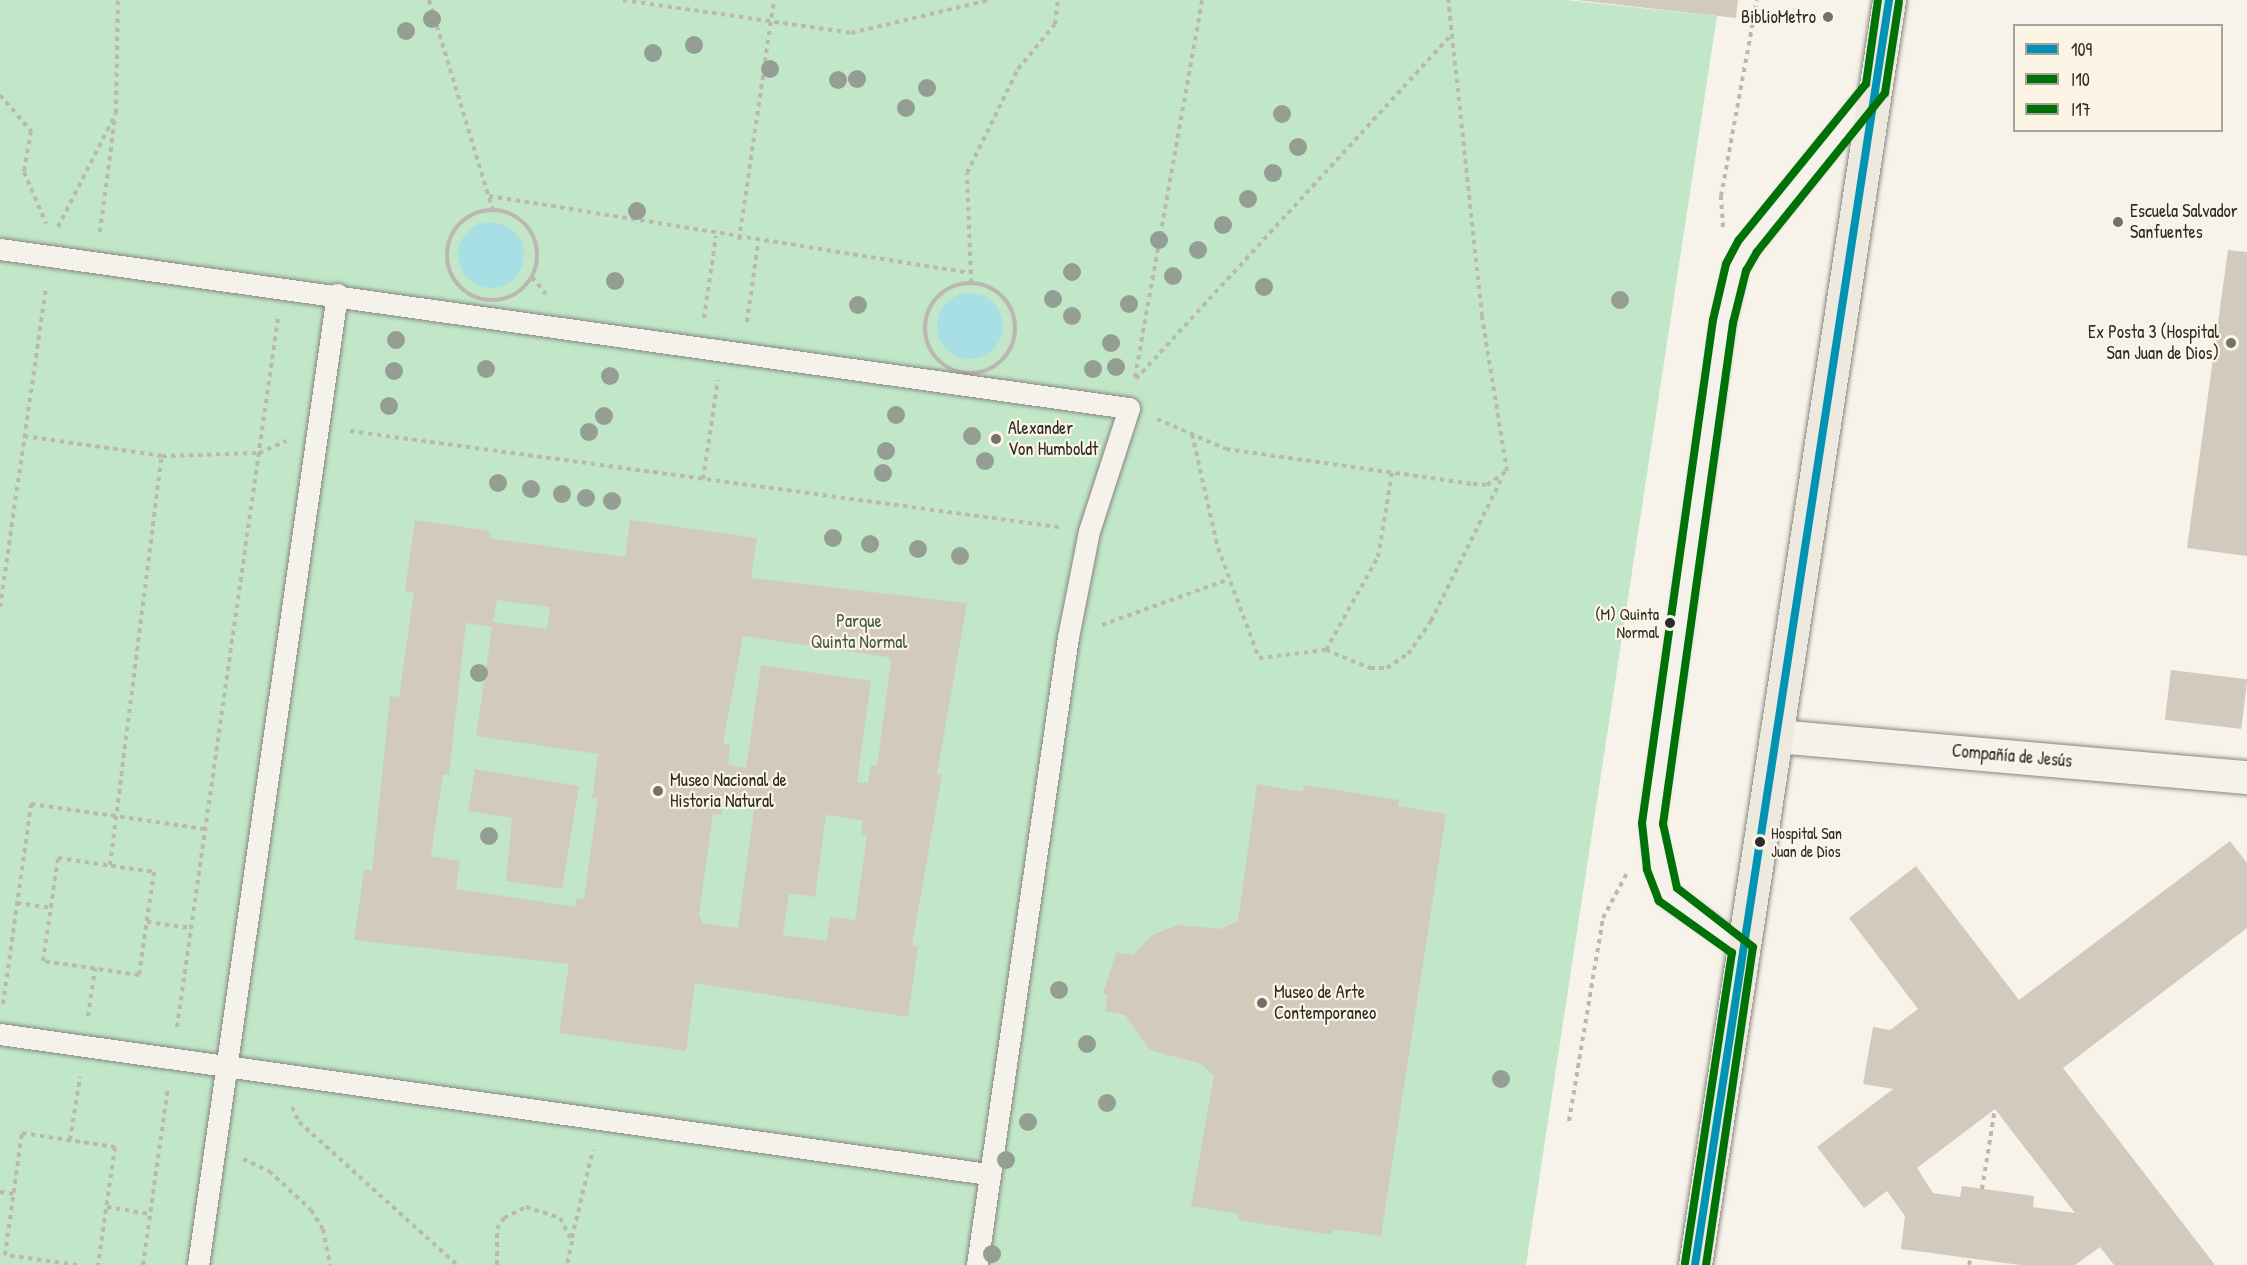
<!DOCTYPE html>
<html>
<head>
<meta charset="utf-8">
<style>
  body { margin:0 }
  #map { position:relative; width:2247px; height:1265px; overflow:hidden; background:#f7f3ea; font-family:"Patrick Hand",sans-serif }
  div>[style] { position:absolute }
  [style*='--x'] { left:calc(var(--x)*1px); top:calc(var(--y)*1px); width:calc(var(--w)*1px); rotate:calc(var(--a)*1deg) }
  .green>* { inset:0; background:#c1e7c8 }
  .water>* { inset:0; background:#a8dfe4 }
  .round { border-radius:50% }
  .building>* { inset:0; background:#d2cabd; transform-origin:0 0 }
  .path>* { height:4px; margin-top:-2px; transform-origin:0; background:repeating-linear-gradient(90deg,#bbb8b4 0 4.5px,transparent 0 9px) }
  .path>.ring { margin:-2px; padding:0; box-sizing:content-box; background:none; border:4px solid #bbb8b4; border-radius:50% }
  .roads { filter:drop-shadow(0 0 2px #878581) drop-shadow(0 0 2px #878581) }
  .lane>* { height:21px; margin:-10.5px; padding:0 10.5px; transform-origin:10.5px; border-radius:10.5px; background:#f5f2ec }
  .secondary>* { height:33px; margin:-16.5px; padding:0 16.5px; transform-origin:16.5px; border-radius:16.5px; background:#f5f2ec }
  .primary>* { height:33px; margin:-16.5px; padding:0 16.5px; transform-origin:16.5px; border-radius:16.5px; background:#eee9df }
  .bus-1>* { height:8px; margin:-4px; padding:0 4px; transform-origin:4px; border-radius:4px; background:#0093b3 }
  .bus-2>* { height:8px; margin:-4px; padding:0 4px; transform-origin:4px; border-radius:4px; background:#007106 }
  .bus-3>* { height:8px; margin:-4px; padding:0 4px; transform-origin:4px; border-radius:4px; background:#007106 }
  .trees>* { width:18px; height:18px; margin:-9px; border-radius:50%; background:#959e93 }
  .dots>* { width:16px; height:16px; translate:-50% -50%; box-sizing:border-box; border:3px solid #fcf5e5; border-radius:50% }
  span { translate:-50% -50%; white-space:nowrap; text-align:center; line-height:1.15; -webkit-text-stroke:4.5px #fcf5e5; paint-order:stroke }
  .bus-label { font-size:16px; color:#2b2b2b }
  .right { translate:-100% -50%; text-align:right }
  .left { translate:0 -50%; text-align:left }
  .poi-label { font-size:18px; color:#2b2b2b }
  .park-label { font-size:18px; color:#45584c }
  .street-label { font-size:18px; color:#2b2b2b }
  .legend { position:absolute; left:2013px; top:24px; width:210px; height:108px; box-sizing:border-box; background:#fcf5e5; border:2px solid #a8a49b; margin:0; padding:8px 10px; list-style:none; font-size:18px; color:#2b2b2b }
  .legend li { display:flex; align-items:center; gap:12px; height:30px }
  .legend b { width:30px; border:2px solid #a8a49b }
</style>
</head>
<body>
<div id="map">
  <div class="green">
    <i style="clip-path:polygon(0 0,1566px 0,1717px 16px,1526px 1265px,0 1265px)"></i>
  </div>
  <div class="water">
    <i class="round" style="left:458px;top:222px;width:66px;height:66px"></i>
    <i class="round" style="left:937px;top:293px;width:66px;height:66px"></i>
  </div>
  <div class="building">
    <i style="clip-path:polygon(1576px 0,1738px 0,1736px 18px)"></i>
    <i style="clip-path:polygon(2228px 250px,2247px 252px,2247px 556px,2187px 548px)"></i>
    <i style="clip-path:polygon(evenodd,415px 520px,490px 531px,489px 538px,625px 557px,630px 520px,757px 538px,751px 578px,967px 603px,937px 774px,942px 775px,912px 945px,918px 947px,908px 1017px,695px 983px,686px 1051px,559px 1033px,569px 964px,354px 940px,364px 870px,372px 871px,390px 696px,399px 697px,414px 592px,405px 591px,415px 520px,497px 600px,550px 607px,547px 629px,493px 622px,497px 600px,415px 520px,466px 623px,492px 627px,476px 736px,598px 754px,592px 798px,598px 798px,584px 899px,576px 898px,576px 907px,456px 889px,460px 861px,431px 856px,443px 774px,449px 775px,466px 623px,415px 520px,743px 636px,887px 657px,891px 662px,877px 766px,871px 765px,868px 783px,857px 782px,871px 681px,761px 665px,746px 768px,728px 765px,730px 745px,723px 744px,743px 636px,415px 520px,723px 799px,755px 803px,738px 928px,702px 923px,699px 914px,713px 814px,721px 815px,723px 799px,415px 520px,826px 815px,863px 820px,861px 835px,867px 836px,855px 920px,830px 917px,827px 941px,783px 935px,789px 893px,815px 897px,826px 815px)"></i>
    <i style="left:2171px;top:670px;width:77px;height:50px;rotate:7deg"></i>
    <i style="clip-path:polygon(475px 769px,579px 786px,562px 889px,506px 881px,512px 818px,468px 811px)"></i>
    <i style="clip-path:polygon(1257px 784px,1303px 792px,1304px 785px,1399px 800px,1398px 806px,1446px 814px,1381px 1236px,1333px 1229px,1332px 1235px,1238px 1220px,1239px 1214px,1191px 1206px,1214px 1075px,1201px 1064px,1150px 1050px,1125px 1015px,1105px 1011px,1108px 995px,1103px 994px,1116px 952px,1133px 955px,1152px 935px,1179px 925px,1220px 929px,1238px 921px)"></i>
    <i style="clip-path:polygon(evenodd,2230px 841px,2247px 863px,2247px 928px,2063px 1068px,2215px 1265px,2114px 1265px,2100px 1247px,2075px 1265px,2020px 1265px,1901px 1249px,1905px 1216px,1887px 1191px,1864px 1208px,1817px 1147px,1893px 1089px,1863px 1084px,1873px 1027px,1890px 1030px,1918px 1009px,1849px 918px,1916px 866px,2019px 1000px,2230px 841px,1995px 1109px,2075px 1213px,2033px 1207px,2034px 1196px,1962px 1186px,1960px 1197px,1933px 1193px,1917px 1168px,1995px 1109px)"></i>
  </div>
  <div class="path">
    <i style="--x:429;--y:0;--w:220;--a:73.1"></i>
    <i style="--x:623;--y:0;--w:230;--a:8.2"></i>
    <i style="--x:851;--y:33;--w:143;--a:-13.4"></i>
    <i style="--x:0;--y:95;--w:48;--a:49.3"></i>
    <i style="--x:31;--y:131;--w:42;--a:99.7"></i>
    <i style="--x:24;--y:172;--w:56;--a:66.7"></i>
    <i style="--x:489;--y:196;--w:487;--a:9.1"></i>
    <i class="ring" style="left:447px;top:210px;width:86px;height:86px"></i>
    <i style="--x:58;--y:227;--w:128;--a:-63"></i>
    <i style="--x:116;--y:113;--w:113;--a:-89"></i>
    <i style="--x:1723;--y:227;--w:31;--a:-94"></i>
    <i style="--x:1721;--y:196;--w:199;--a:-79.6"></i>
    <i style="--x:100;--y:232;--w:116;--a:-82.6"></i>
    <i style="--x:739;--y:240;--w:243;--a:-81.7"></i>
    <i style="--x:532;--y:277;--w:22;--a:51"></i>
    <i style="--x:971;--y:283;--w:110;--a:-92.1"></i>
    <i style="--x:967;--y:173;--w:116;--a:-63.9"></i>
    <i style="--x:1018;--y:69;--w:58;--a:-50.6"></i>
    <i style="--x:1055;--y:24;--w:24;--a:-83"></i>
    <i class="ring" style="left:925px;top:283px;width:86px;height:86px"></i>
    <i style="--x:704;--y:318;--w:83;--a:-81.7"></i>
    <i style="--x:747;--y:322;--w:80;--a:-82.1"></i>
    <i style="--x:1135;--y:377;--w:383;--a:-79.9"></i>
    <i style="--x:1136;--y:379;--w:464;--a:-47.5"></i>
    <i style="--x:1157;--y:419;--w:75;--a:23.5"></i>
    <i style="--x:1226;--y:449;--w:249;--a:8.1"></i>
    <i style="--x:1473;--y:484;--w:14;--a:4"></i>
    <i style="--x:1487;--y:485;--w:24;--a:-35"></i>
    <i style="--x:1507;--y:471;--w:157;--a:-99.2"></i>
    <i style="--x:1482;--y:316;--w:318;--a:-96.1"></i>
    <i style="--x:350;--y:431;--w:715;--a:7.71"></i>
    <i style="--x:1192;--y:434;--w:117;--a:77.2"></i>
    <i style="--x:1218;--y:548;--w:117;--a:69.6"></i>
    <i style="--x:1259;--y:658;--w:67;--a:-6.8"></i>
    <i style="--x:1326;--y:650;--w:48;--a:22.2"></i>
    <i style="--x:1370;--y:668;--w:17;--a:0"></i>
    <i style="--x:1387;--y:668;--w:25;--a:-34"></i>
    <i style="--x:1408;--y:654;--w:40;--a:-55.1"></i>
    <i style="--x:1431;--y:621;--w:157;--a:-63.6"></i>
    <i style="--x:24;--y:436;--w:139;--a:8.2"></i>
    <i style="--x:162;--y:456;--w:97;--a:-1.8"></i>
    <i style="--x:259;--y:453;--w:30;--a:-24"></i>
    <i style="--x:703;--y:479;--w:100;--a:-81.4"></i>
    <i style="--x:0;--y:607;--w:323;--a:-81.8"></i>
    <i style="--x:1102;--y:625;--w:135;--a:-19.9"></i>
    <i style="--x:1326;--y:650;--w:107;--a:-60.8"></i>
    <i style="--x:1378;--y:557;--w:85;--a:-80.5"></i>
    <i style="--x:58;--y:858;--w:97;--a:8.3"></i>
    <i style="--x:154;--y:872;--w:104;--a:98.3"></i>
    <i style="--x:139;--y:975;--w:97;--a:-171.7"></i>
    <i style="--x:43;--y:961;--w:104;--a:-81.7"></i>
    <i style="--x:110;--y:865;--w:412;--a:-82.8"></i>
    <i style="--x:17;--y:903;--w:34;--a:8"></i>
    <i style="--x:147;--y:922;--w:44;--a:7.8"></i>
    <i style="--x:3;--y:1004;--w:202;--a:-82"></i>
    <i style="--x:31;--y:804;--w:176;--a:8.2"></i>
    <i style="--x:88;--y:1016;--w:48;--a:-81.5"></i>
    <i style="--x:177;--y:1027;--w:716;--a:-81.89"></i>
    <i style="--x:292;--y:1107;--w:17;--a:65"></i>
    <i style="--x:299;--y:1122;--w:213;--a:42.1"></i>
    <i style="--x:1569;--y:1121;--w:206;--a:-80.5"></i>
    <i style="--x:1603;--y:918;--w:51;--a:-61.9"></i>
    <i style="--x:70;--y:1140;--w:64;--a:-81"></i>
    <i style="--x:243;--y:1159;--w:29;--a:25"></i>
    <i style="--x:269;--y:1171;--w:57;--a:42.9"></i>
    <i style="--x:311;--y:1210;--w:22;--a:58"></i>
    <i style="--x:323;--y:1229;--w:37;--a:79"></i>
    <i style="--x:1982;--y:1189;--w:81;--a:-80.8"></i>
    <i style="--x:0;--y:1192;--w:14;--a:8"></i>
    <i style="--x:107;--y:1207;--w:44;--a:9.2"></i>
    <i style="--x:572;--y:1238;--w:91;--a:-76.7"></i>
    <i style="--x:77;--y:1265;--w:73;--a:-172.1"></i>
    <i style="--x:5;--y:1255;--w:123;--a:-82.1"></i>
    <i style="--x:22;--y:1133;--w:94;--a:8.6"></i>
    <i style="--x:115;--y:1147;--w:119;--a:98.2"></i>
    <i style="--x:143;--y:1265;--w:179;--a:-82"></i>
    <i style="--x:497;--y:1265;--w:36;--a:-90"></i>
    <i style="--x:497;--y:1229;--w:13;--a:-58"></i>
    <i style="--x:504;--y:1218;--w:25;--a:-27"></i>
    <i style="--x:526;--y:1207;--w:36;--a:18"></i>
    <i style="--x:560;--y:1218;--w:26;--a:62"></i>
    <i style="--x:572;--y:1241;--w:25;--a:102"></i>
    <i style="--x:1969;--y:1265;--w:7;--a:-74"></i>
  </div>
  <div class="roads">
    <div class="lane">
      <i style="--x:0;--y:249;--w:1140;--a:8.02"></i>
      <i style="--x:1129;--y:408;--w:129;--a:108"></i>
      <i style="--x:1089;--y:531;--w:108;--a:101.2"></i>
      <i style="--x:1068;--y:637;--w:635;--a:98.25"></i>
      <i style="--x:1743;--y:948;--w:92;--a:-144.8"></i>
      <i style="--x:1668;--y:895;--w:30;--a:-111"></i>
      <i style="--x:1657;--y:867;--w:43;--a:-96.6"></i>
      <i style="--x:1652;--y:824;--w:508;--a:-81.97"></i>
      <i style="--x:1723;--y:321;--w:56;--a:-76.5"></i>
      <i style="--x:1736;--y:267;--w:24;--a:-60"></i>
      <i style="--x:1748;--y:246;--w:200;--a:-51.3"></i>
      <i style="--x:0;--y:1034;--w:998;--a:8.07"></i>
      <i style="--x:198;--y:1265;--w:981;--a:-81.85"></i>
    </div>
    <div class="secondary">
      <i style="--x:1776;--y:736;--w:473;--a:5"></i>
    </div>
    <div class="primary">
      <i style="--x:1695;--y:1265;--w:1280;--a:-81.28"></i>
    </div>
  </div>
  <div class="bus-1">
    <i style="--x:1695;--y:1265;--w:1280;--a:-81.28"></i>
  </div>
  <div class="bus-2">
    <i style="--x:1706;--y:1265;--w:321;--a:-81.6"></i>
    <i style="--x:1753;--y:947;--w:96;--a:-142.2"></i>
    <i style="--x:1677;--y:888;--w:66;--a:-102.3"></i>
    <i style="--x:1663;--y:824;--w:506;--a:-82.05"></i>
    <i style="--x:1733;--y:323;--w:54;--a:-76"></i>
    <i style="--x:1746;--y:271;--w:22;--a:-60"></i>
    <i style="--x:1757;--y:252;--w:204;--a:-51.2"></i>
    <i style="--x:1885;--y:93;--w:92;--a:-81.3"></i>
  </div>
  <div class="bus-3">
    <i style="--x:1685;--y:1263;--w:314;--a:-81.4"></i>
    <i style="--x:1732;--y:953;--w:90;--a:-144.5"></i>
    <i style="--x:1659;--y:901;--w:34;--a:-111"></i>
    <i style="--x:1647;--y:869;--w:46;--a:-96.2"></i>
    <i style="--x:1642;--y:823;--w:508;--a:-81.97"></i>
    <i style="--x:1713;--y:320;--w:57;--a:-76.9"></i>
    <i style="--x:1726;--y:264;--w:27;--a:-62"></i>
    <i style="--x:1739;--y:240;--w:201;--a:-50.9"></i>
    <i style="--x:1866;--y:84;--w:85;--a:-81.9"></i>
  </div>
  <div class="trees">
    <i style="left:432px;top:19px"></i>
    <i style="left:406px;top:31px"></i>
    <i style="left:694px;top:45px"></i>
    <i style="left:653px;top:53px"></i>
    <i style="left:770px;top:69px"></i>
    <i style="left:857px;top:79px"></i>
    <i style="left:838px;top:80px"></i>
    <i style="left:927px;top:88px"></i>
    <i style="left:906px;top:108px"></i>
    <i style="left:1282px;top:114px"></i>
    <i style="left:1298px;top:147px"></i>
    <i style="left:1273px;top:173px"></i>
    <i style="left:1248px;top:199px"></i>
    <i style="left:637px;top:211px"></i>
    <i style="left:1223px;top:225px"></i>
    <i style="left:1159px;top:240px"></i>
    <i style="left:1198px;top:250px"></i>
    <i style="left:1072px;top:272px"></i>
    <i style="left:1173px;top:276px"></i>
    <i style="left:615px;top:281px"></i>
    <i style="left:1264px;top:287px"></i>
    <i style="left:1053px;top:299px"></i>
    <i style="left:1620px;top:300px"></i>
    <i style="left:1129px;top:304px"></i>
    <i style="left:858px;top:305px"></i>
    <i style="left:1072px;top:316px"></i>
    <i style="left:396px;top:340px"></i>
    <i style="left:1111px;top:343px"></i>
    <i style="left:1116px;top:367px"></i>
    <i style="left:486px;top:369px"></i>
    <i style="left:1093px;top:369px"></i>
    <i style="left:394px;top:371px"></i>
    <i style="left:610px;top:376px"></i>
    <i style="left:389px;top:406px"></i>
    <i style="left:896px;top:415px"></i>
    <i style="left:604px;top:416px"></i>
    <i style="left:589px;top:432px"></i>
    <i style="left:972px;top:436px"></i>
    <i style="left:886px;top:451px"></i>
    <i style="left:985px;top:461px"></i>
    <i style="left:883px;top:473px"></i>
    <i style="left:498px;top:483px"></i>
    <i style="left:531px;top:489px"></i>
    <i style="left:562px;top:494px"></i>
    <i style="left:586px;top:498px"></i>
    <i style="left:612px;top:501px"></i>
    <i style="left:833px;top:538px"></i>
    <i style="left:870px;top:544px"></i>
    <i style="left:918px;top:549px"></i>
    <i style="left:960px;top:556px"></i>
    <i style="left:479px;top:673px"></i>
    <i style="left:489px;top:836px"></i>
    <i style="left:1059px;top:990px"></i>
    <i style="left:1087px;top:1044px"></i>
    <i style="left:1501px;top:1079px"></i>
    <i style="left:1107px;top:1103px"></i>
    <i style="left:1028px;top:1122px"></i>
    <i style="left:1006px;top:1160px"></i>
    <i style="left:992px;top:1254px"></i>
  </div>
  <div class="dots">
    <i style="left:1828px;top:17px;background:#72716e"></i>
    <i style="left:2118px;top:222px;background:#72716e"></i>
    <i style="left:2231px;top:343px;background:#72716e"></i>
    <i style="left:996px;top:439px;background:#72716e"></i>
    <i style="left:1670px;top:623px;background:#2b2b2b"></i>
    <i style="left:658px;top:791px;background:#72716e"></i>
    <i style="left:1760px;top:842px;background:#2b2b2b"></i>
    <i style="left:1262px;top:1003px;background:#72716e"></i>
  </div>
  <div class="bus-label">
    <span class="right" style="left:1659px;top:623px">(M) Quinta<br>Normal</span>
    <span class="left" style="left:1771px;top:842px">Hospital San<br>Juan de Dios</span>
  </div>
  <div class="poi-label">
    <span class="right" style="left:1816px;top:17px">BiblioMetro</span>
    <span class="left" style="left:2130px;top:222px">Escuela Salvador<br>Sanfuentes</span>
    <span class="right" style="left:2219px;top:343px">Ex Posta 3 (Hospital<br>San Juan de Dios)</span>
    <span class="left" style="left:1008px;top:439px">Alexander<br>Von Humboldt</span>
    <span class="left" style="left:670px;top:791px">Museo Nacional de<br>Historia Natural</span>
    <span class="left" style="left:1274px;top:1003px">Museo de Arte<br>Contemporaneo</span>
  </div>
  <div class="park-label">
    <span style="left:859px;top:632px">Parque<br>Quinta Normal</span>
  </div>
  <div class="street-label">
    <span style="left:2012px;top:756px;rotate:5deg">Compañía de Jesús</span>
  </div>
  <ul class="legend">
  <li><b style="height:8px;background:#0093b3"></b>109</li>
  <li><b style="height:8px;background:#007106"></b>I10</li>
  <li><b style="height:8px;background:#007106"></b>I17</li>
  </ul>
</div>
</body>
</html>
